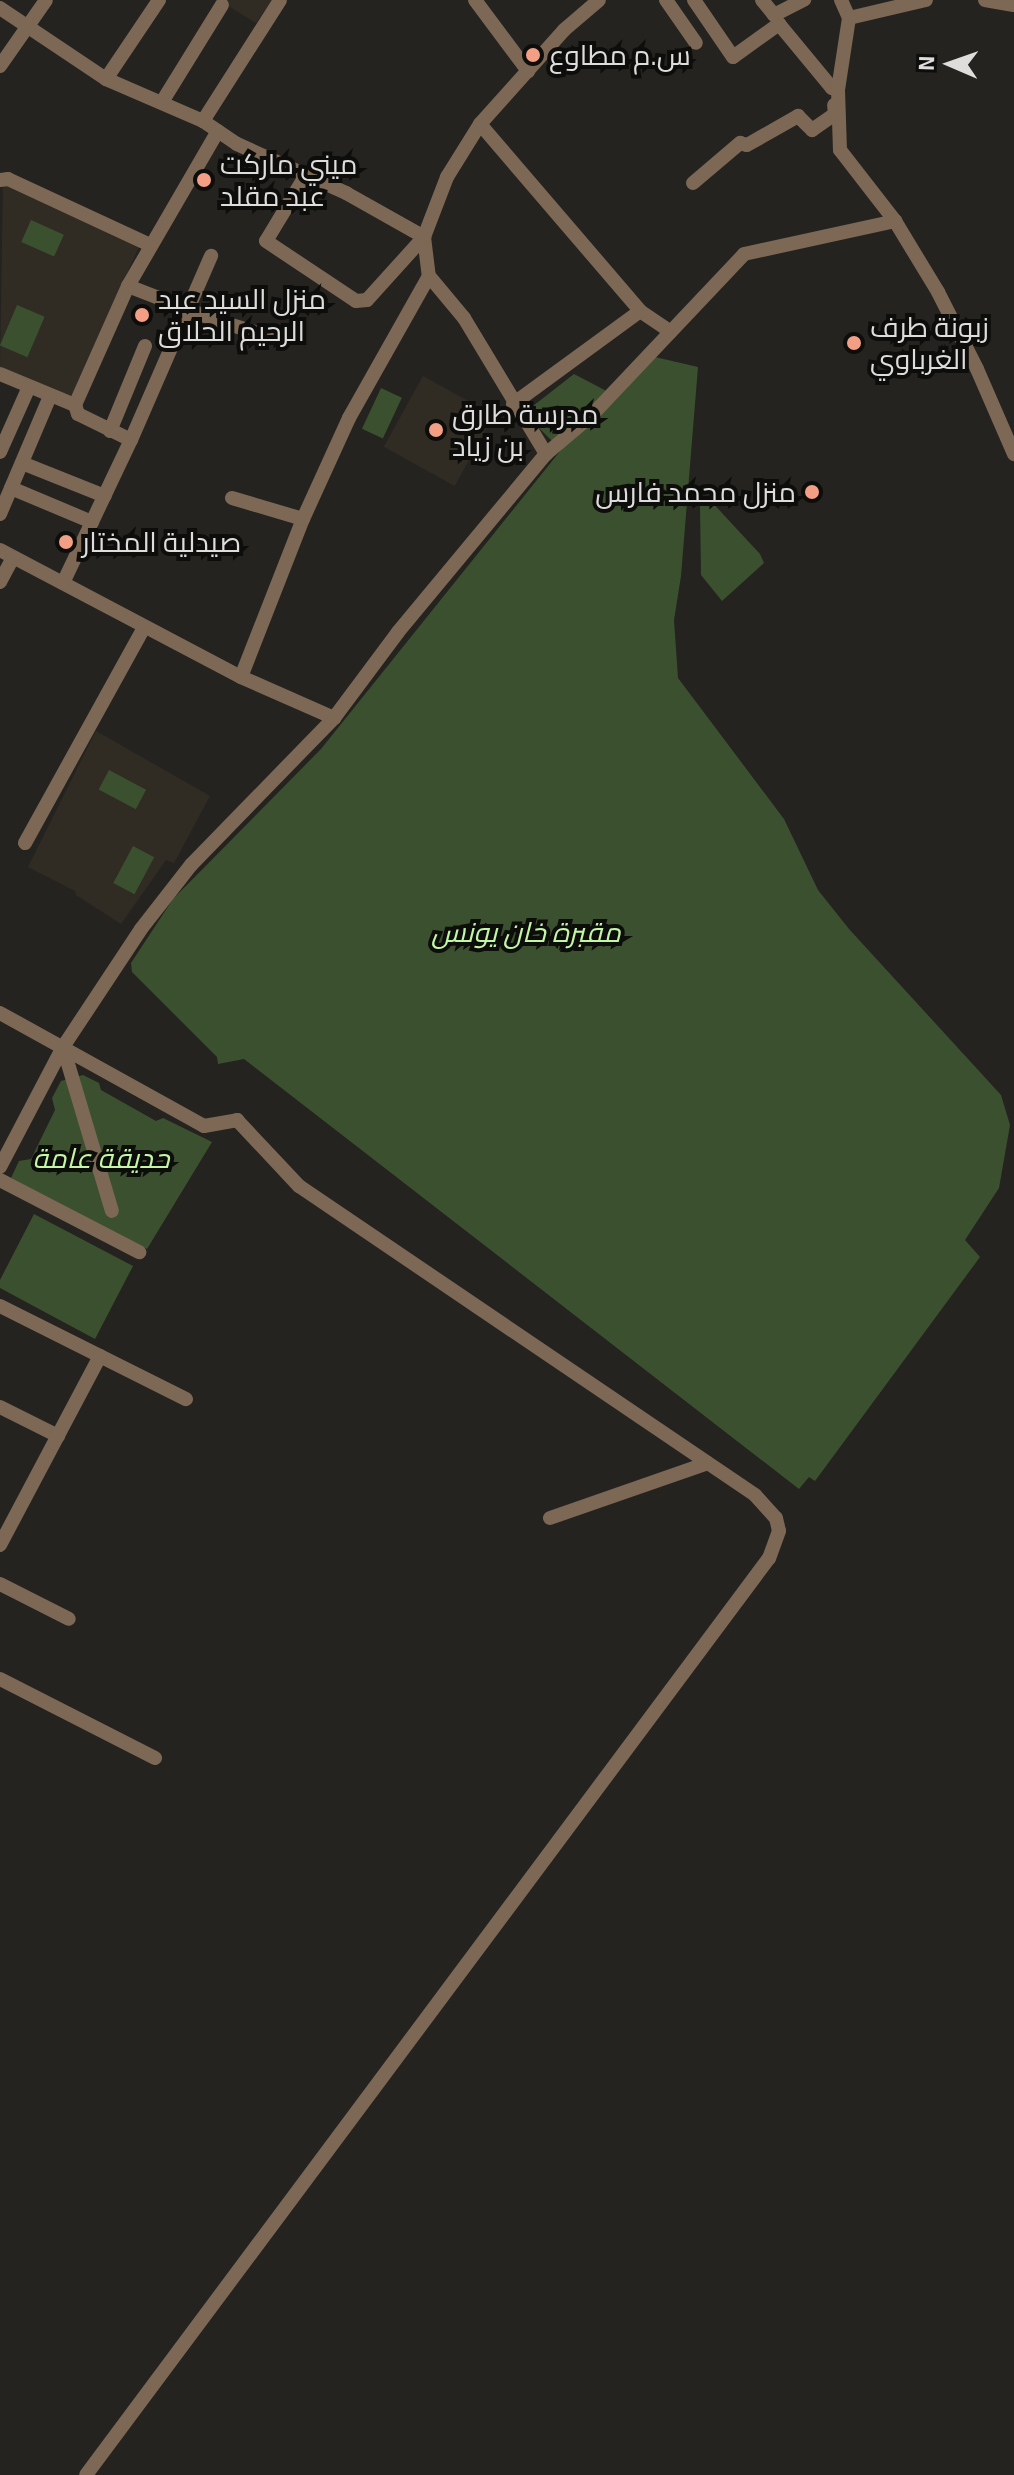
<!DOCTYPE html>
<html>
<head>
<meta charset="utf-8">
<style>
  body { margin:0 }
  #map { position:relative; width:1014px; height:2475px; overflow:hidden; background:#252320; font-family:Georgia,Cairo,serif }
  div>[style] { position:absolute }
  [style*='--x'] { left:calc(var(--x)*1px); top:calc(var(--y)*1px); width:calc(var(--w)*1px); rotate:calc(var(--a)*1deg) }
  .built>* { inset:0; background:#302c24; transform-origin:0 0 }
  .green>* { inset:0; background:#3b502e; transform-origin:0 0 }
  .minor>* { height:14px; margin:-7px; padding:0 7px; transform-origin:7px; border-radius:7px; background:#7c6854 }
  .dots>* { width:22px; height:22px; translate:-50% -50%; box-sizing:border-box; border:4px solid #0d0d0b; border-radius:50% }
  span { translate:-50% -50%; white-space:nowrap; text-align:center; line-height:1.15; -webkit-text-stroke:8px #0d0d0b; paint-order:stroke }
  .poi-label { font-size:28px; color:#dedddb }
  .left { translate:0 -50%; text-align:left }
  .right { translate:-100% -50%; text-align:right }
  .park-label { font-size:28px; color:#c3f6a5; font-style:italic }
  .north { position:absolute; left:910px; top:24px; width:80px; height:80px; -webkit-text-stroke:6px #0d0d0b; paint-order:stroke; rotate:272deg; font-size:22px; font-weight:700; line-height:32px; text-align:center; color:#dedddb }
  .north::after { content:''; display:block; margin:auto; width:28px; height:36px; background:#dedddb; clip-path:polygon(50% 0,100% 100%,50% 72%,0 100%) }
</style>
</head>
<body>
<div id="map">
  <div class="built">
    <i style="clip-path:polygon(219px 0,272px 0,256px 23px)"></i>
    <i style="clip-path:polygon(3px 183px,141px 242px,72px 396px,0 369px)"></i>
    <i style="left:423px;top:376px;width:81px;height:81px;rotate:29deg"></i>
    <i style="clip-path:polygon(96px 731px,210px 796px,174px 863px,166px 860px,121px 924px,76px 895px,75px 891px,28px 867px)"></i>
  </div>
  <div class="green">
    <i style="left:31px;top:220px;width:36px;height:24px;rotate:24deg"></i>
    <i style="left:17px;top:305px;width:30px;height:44px;rotate:23deg"></i>
    <i style="clip-path:polygon(655px 357px,698px 367px,681px 576px,674px 620px,678px 678px,784px 819px,818px 890px,849px 929px,1001px 1095px,1010px 1125px,999px 1188px,965px 1240px,980px 1257px,815px 1481px,809px 1477px,799px 1489px,244px 1059px,218px 1064px,217px 1057px,132px 972px,131px 963px,173px 899px,321px 749px,561px 450px,524px 413px,574px 374px,618px 397px)"></i>
    <i style="left:381px;top:388px;width:23px;height:45px;rotate:25deg"></i>
    <i style="clip-path:polygon(709px 499px,760px 554px,764px 563px,722px 601px,701px 575px,700px 506px)"></i>
    <i style="left:109px;top:770px;width:42px;height:22px;rotate:28deg"></i>
    <i style="left:133px;top:846px;width:24px;height:42px;rotate:28deg"></i>
    <i style="clip-path:polygon(83px 1075px,99px 1083px,101px 1090px,156px 1121px,163px 1118px,212px 1142px,147px 1249px,11px 1178px,19px 1161px,31px 1159px,55px 1110px,52px 1098px,61px 1081px)"></i>
    <i style="clip-path:polygon(34px 1214px,133px 1266px,95px 1339px,0 1288px,0 1280px)"></i>
  </div>
  <div class="minor">
    <i style="--x:475;--y:0;--w:89;--a:53.3"></i>
    <i style="--x:666;--y:0;--w:52;--a:55.1"></i>
    <i style="--x:694;--y:0;--w:69;--a:55.6"></i>
    <i style="--x:733;--y:57;--w:57;--a:-35.7"></i>
    <i style="--x:779;--y:24;--w:83;--a:50.4"></i>
    <i style="--x:832;--y:88;--w:6;--a:18"></i>
    <i style="--x:762;--y:0;--w:19;--a:51"></i>
    <i style="--x:774;--y:15;--w:34;--a:-27"></i>
    <i style="--x:841;--y:0;--w:20;--a:66"></i>
    <i style="--x:849;--y:18;--w:73;--a:98.7"></i>
    <i style="--x:838;--y:90;--w:60;--a:88.1"></i>
    <i style="--x:840;--y:150;--w:90;--a:52.2"></i>
    <i style="--x:895;--y:221;--w:83;--a:58.8"></i>
    <i style="--x:938;--y:292;--w:86;--a:63.1"></i>
    <i style="--x:977;--y:369;--w:93;--a:66.5"></i>
    <i style="--x:985;--y:0;--w:29;--a:10"></i>
    <i style="--x:0;--y:8;--w:128;--a:33.8"></i>
    <i style="--x:106;--y:79;--w:106;--a:23.4"></i>
    <i style="--x:203;--y:121;--w:41;--a:34.1"></i>
    <i style="--x:237;--y:144;--w:120;--a:24.2"></i>
    <i style="--x:346;--y:193;--w:90;--a:29.4"></i>
    <i style="--x:424;--y:237;--w:39;--a:83"></i>
    <i style="--x:429;--y:276;--w:55;--a:50.2"></i>
    <i style="--x:464;--y:318;--w:159;--a:58.9"></i>
    <i style="--x:849;--y:18;--w:79;--a:-13.2"></i>
    <i style="--x:0;--y:66;--w:80;--a:-55.1"></i>
    <i style="--x:106;--y:79;--w:95;--a:-56.1"></i>
    <i style="--x:162;--y:102;--w:114;--a:-58.3"></i>
    <i style="--x:203;--y:121;--w:143;--a:-57.5"></i>
    <i style="--x:480;--y:124;--w:246;--a:49.4"></i>
    <i style="--x:640;--y:311;--w:37;--a:34"></i>
    <i style="--x:306;--y:175;--w:77;--a:121.2"></i>
    <i style="--x:266;--y:241;--w:108;--a:33.7"></i>
    <i style="--x:356;--y:301;--w:11;--a:-5"></i>
    <i style="--x:367;--y:300;--w:85;--a:-47.9"></i>
    <i style="--x:424;--y:237;--w:64;--a:-69"></i>
    <i style="--x:447;--y:177;--w:62;--a:-58.1"></i>
    <i style="--x:480;--y:124;--w:126;--a:-48.2"></i>
    <i style="--x:564;--y:30;--w:46;--a:-40.6"></i>
    <i style="--x:0;--y:180;--w:8;--a:-7"></i>
    <i style="--x:8;--y:179;--w:157;--a:24.9"></i>
    <i style="--x:693;--y:183;--w:62;--a:-40.4"></i>
    <i style="--x:740;--y:143;--w:7;--a:16"></i>
    <i style="--x:747;--y:145;--w:59;--a:-29.6"></i>
    <i style="--x:798;--y:116;--w:20;--a:45"></i>
    <i style="--x:812;--y:130;--w:28;--a:-35"></i>
    <i style="--x:835;--y:114;--w:9;--a:-96"></i>
    <i style="--x:128;--y:286;--w:97;--a:21.3"></i>
    <i style="--x:218;--y:321;--w:59;--a:16.6"></i>
    <i style="--x:0;--y:374;--w:81;--a:22.5"></i>
    <i style="--x:513;--y:404;--w:157;--a:-36.2"></i>
    <i style="--x:110;--y:431;--w:92;--a:-67.6"></i>
    <i style="--x:131;--y:440;--w:59;--a:-153.9"></i>
    <i style="--x:78;--y:414;--w:9;--a:-108"></i>
    <i style="--x:75;--y:405;--w:130;--a:-66"></i>
    <i style="--x:128;--y:286;--w:179;--a:-59.9"></i>
    <i style="--x:0;--y:452;--w:71;--a:-66"></i>
    <i style="--x:22;--y:463;--w:89;--a:21.7"></i>
    <i style="--x:11;--y:488;--w:88;--a:22.8"></i>
    <i style="--x:232;--y:498;--w:74;--a:16.5"></i>
    <i style="--x:0;--y:514;--w:128;--a:-67"></i>
    <i style="--x:0;--y:550;--w:272;--a:27.8"></i>
    <i style="--x:241;--y:677;--w:102;--a:23.8"></i>
    <i style="--x:0;--y:582;--w:27;--a:-62"></i>
    <i style="--x:63;--y:583;--w:158;--a:-64.6"></i>
    <i style="--x:131;--y:440;--w:201;--a:-66.5"></i>
    <i style="--x:241;--y:677;--w:170;--a:-68.6"></i>
    <i style="--x:303;--y:519;--w:111;--a:-65.5"></i>
    <i style="--x:349;--y:418;--w:163;--a:-60.6"></i>
    <i style="--x:25;--y:843;--w:247;--a:-61.1"></i>
    <i style="--x:0;--y:1013;--w:233;--a:29"></i>
    <i style="--x:204;--y:1126;--w:34;--a:-10"></i>
    <i style="--x:237;--y:1120;--w:91;--a:46.8"></i>
    <i style="--x:299;--y:1186;--w:551;--a:34.12"></i>
    <i style="--x:755;--y:1495;--w:31;--a:48"></i>
    <i style="--x:776;--y:1518;--w:13;--a:77"></i>
    <i style="--x:779;--y:1531;--w:29;--a:110"></i>
    <i style="--x:769;--y:1558;--w:1143;--a:126.68"></i>
    <i style="--x:63;--y:1047;--w:171;--a:73.4"></i>
    <i style="--x:0;--y:1167;--w:136;--a:-62.3"></i>
    <i style="--x:63;--y:1047;--w:141;--a:-56.5"></i>
    <i style="--x:141;--y:929;--w:81;--a:-52"></i>
    <i style="--x:191;--y:865;--w:205;--a:-45.8"></i>
    <i style="--x:334;--y:718;--w:107;--a:-53.3"></i>
    <i style="--x:398;--y:632;--w:231;--a:-50.3"></i>
    <i style="--x:546;--y:454;--w:60;--a:-40.3"></i>
    <i style="--x:592;--y:415;--w:221;--a:-46.6"></i>
    <i style="--x:744;--y:254;--w:155;--a:-12.3"></i>
    <i style="--x:0;--y:1180;--w:157;--a:27.4"></i>
    <i style="--x:0;--y:1306;--w:208;--a:26.6"></i>
    <i style="--x:0;--y:1407;--w:65;--a:26.6"></i>
    <i style="--x:550;--y:1518;--w:167;--a:-19.2"></i>
    <i style="--x:0;--y:1545;--w:214;--a:-62.1"></i>
    <i style="--x:0;--y:1584;--w:77;--a:26.9"></i>
    <i style="--x:0;--y:1679;--w:174;--a:27"></i>
  </div>
  <div class="dots">
    <i style="left:533px;top:55px;background:#f39f86"></i>
    <i style="left:204px;top:180px;background:#f39f86"></i>
    <i style="left:142px;top:315px;background:#f39f86"></i>
    <i style="left:854px;top:343px;background:#f39f86"></i>
    <i style="left:436px;top:430px;background:#f39f86"></i>
    <i style="left:812px;top:492px;background:#f39f86"></i>
    <i style="left:66px;top:542px;background:#f39f86"></i>
  </div>
  <div class="poi-label">
    <span class="left" style="left:549px;top:55px">س.م مطاوع</span>
    <span class="left" style="left:220px;top:180px">ميني ماركت<br>عبد مقلد</span>
    <span class="left" style="left:158px;top:315px">منزل السيد عبد<br>الرحيم الحلاق</span>
    <span class="left" style="left:870px;top:343px">زبونة طرف<br>الغرباوي</span>
    <span class="left" style="left:452px;top:430px">مدرسة طارق<br>بن زياد</span>
    <span class="right" style="left:796px;top:492px">منزل محمد فارس</span>
    <span class="left" style="left:82px;top:542px">صيدلية المختار</span>
  </div>
  <div class="park-label">
    <span style="left:526px;top:932px">مقبرة خان يونس</span>
    <span style="left:101px;top:1158px">حديقة عامة</span>
  </div>
  <div class="north">N</div>
</div>
</body>
</html>
